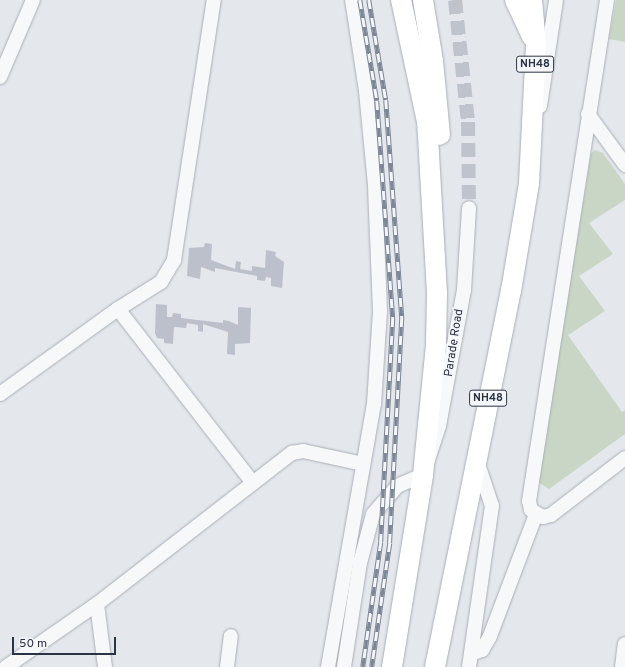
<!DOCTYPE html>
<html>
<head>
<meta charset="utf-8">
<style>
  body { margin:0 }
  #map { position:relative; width:625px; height:667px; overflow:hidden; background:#e4e7ec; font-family:Overpass,sans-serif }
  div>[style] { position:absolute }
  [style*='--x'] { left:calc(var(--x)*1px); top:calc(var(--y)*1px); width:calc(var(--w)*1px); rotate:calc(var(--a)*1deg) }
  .green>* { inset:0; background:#c9d6c5 }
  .building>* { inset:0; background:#bbc0ca }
  .minor-tunnel>* { height:14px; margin-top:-7px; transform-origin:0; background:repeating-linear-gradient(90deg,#bfc3cb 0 14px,transparent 0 21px) }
  .roads { filter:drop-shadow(0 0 1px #a9aeb7) drop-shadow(0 0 1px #a9aeb7) }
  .minor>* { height:14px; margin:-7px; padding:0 7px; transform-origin:7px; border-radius:7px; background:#f7f8fa }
  .highway>* { height:20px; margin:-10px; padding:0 10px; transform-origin:10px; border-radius:10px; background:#fff }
  .rail>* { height:4.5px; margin-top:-2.25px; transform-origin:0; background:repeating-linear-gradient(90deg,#f4f6f9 0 9px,#7d8696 0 18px); box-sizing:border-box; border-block:1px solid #7d8696 }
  span { translate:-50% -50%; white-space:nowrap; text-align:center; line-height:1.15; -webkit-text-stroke:3px #f4f6f9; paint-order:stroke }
  .shield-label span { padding:1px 3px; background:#f4f6f9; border:1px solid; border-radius:3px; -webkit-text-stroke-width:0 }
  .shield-label { font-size:11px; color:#2b3445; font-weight:700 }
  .street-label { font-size:12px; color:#2b3445 }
  .scale { position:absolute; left:12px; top:637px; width:104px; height:18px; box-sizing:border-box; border:2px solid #2b3445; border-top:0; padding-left:5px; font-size:12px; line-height:14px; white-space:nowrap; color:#2b3445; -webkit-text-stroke:3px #f4f6f9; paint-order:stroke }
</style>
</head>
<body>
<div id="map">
  <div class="green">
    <i style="clip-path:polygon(616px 0,625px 0,625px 42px,609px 39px)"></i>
    <i style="clip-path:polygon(595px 150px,603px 153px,625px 184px,625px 200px,589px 223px,613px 254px,579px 276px,605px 311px,568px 335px,622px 412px,625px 410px,625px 434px,549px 489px,538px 482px,591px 153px)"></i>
  </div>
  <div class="building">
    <i style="clip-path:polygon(205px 243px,212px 244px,211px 260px,235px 269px,236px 261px,241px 262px,240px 269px,252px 271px,252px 266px,265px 268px,266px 250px,276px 252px,275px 256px,284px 262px,282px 288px,271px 286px,271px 278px,266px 277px,265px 281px,257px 280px,257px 276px,215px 268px,215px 272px,201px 267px,200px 279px,187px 276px,189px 248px,204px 247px)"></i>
    <i style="clip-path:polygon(156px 304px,167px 305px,167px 317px,172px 317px,173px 313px,181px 314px,181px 318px,223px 323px,223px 320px,229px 321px,238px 325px,238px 307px,251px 308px,250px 343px,235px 344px,235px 355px,227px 354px,228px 332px,203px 324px,203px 332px,198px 331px,198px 325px,187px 323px,186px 328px,174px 327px,173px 344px,164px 343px,164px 339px,157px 338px,155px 333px)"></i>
  </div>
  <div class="minor-tunnel">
    <i style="--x:455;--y:0;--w:123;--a:83.9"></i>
    <i style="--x:468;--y:122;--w:86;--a:89.3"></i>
  </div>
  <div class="roads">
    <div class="minor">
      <i style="--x:607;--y:0;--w:507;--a:98.85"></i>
      <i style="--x:529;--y:501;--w:9;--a:77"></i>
      <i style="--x:531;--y:510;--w:14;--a:30"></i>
      <i style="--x:543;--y:517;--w:8;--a:-14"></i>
      <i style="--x:551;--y:515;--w:93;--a:-37.6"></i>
      <i style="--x:0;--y:77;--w:84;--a:-66.8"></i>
      <i style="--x:540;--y:106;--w:107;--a:-81.4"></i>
      <i style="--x:588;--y:114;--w:63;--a:54"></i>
      <i style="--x:118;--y:309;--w:51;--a:-32.1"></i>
      <i style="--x:161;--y:282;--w:26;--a:-59"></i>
      <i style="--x:174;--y:260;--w:263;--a:-81.3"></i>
      <i style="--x:0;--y:394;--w:145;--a:-35.8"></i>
      <i style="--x:118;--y:309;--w:219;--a:52.2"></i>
      <i style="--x:97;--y:604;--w:64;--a:82.8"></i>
      <i style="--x:471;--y:654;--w:12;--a:-20"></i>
      <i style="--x:482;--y:650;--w:16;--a:-60"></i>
      <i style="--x:490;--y:636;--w:130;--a:-69.3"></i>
      <i style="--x:6;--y:667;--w:111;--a:-34.7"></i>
      <i style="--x:97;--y:604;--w:247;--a:-37.8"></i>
      <i style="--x:292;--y:453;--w:11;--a:-10"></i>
      <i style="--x:303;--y:451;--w:61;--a:12.2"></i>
      <i style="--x:227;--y:667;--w:31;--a:-83"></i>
      <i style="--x:328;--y:667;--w:267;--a:-80.1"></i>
      <i style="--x:374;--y:404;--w:93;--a:-86.3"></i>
      <i style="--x:380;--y:311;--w:126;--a:-92.3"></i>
      <i style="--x:375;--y:185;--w:94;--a:-95.5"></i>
      <i style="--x:366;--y:91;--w:92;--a:-98.7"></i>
      <i style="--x:344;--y:667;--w:105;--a:-81.3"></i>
      <i style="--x:360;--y:563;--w:51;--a:-75.1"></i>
      <i style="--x:373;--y:514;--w:37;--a:-49"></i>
      <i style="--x:397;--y:486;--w:28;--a:-23"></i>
      <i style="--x:423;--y:475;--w:52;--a:-71.9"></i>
      <i style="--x:439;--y:426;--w:138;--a:-79.6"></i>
      <i style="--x:464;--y:290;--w:82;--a:-86.5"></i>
      <i style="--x:469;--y:667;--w:163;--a:-81.9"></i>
      <i style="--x:492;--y:506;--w:51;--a:-108.4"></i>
      <i style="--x:622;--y:667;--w:23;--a:-83"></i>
    </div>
    <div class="highway">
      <i style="--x:423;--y:0;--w:62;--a:80.7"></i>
      <i style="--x:433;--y:61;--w:74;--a:84.6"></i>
      <i style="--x:515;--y:0;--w:40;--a:65"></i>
      <i style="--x:392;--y:667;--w:194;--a:-80.8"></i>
      <i style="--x:423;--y:475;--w:131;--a:-84.3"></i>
      <i style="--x:436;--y:345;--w:52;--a:-88.9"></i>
      <i style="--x:437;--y:293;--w:171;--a:-93.3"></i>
      <i style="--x:427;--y:122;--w:125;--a:-102"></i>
      <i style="--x:435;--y:667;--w:384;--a:-78.6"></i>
      <i style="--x:511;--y:291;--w:109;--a:-80.5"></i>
      <i style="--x:529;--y:183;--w:139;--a:-87.1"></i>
      <i style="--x:536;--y:44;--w:44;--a:-95.2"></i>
    </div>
  </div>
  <div class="rail">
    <i style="--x:360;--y:0;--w:102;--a:80.4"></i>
    <i style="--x:377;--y:101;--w:218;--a:85.8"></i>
    <i style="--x:393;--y:318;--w:224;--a:93.1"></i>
    <i style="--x:381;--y:542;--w:126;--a:98.2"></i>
    <i style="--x:369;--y:0;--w:101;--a:80.4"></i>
    <i style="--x:386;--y:100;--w:219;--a:85.8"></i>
    <i style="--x:402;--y:318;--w:225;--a:93.1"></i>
    <i style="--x:390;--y:543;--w:125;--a:98.3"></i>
  </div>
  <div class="shield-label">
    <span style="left:535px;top:64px">NH48</span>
    <span style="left:488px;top:398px">NH48</span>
  </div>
  <div class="street-label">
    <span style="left:455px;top:343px;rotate:-81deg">Parade Road</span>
  </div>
  <div class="scale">50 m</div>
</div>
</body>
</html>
